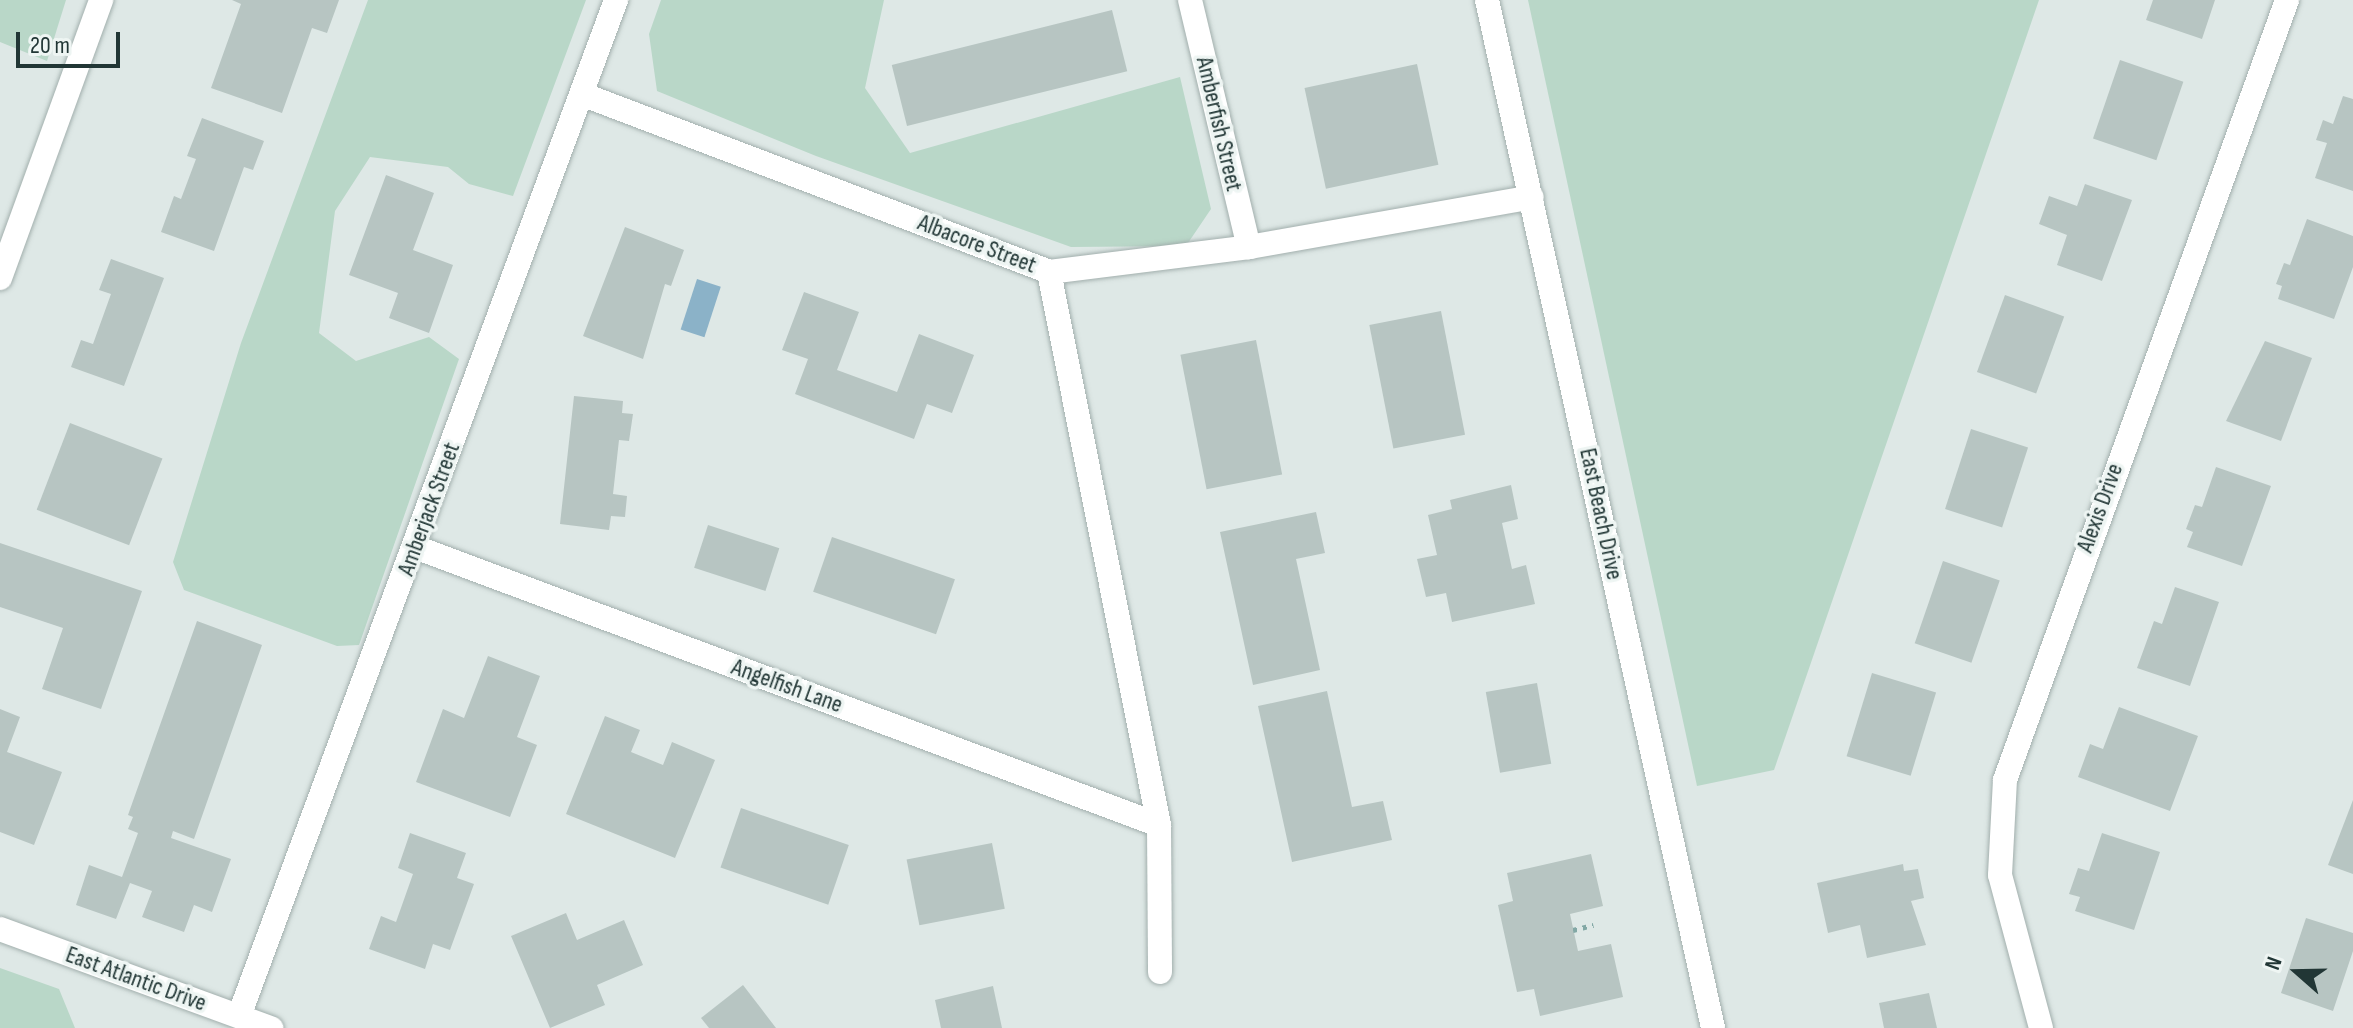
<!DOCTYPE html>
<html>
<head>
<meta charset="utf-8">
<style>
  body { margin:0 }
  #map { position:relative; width:2353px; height:1028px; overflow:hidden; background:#dee8e6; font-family:"Sofia Sans Condensed",sans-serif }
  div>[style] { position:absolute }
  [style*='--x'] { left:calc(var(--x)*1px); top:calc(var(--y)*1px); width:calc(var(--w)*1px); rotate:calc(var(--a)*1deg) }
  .green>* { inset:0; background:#b9d7c8 }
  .water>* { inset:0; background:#8bb2c8; transform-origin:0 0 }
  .building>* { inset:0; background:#b7c5c2; transform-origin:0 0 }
  .path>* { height:5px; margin-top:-2.5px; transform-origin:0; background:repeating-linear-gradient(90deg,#82a8a5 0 4px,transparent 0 10px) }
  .roads { filter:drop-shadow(0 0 2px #a2afad) drop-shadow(0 0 2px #a2afad) }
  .street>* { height:24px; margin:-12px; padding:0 12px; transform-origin:12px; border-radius:12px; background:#fff }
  span { translate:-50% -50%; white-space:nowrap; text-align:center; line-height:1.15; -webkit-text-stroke:7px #eef5f3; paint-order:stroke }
  .street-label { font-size:24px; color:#213635 }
  .north { position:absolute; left:2257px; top:932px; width:80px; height:80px; -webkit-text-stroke:6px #eef5f3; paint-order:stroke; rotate:290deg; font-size:22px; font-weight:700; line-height:32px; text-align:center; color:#213635 }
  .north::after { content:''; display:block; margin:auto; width:28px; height:36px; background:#213635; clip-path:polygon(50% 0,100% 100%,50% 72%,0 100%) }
  .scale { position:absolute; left:16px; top:32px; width:104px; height:36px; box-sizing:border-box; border:4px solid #213635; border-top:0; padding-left:10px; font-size:24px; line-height:28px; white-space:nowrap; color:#213635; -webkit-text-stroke:6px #eef5f3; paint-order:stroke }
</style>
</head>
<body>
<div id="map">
  <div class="green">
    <i style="clip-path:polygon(0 0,66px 0,47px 61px,0 42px)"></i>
    <i style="clip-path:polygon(368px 0,586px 0,513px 196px,469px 184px,448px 167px,370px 157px,335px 211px,319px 333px,356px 361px,429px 337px,459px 359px,359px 645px,337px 646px,184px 590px,173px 562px,241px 343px)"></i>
    <i style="clip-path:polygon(661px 0,884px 0,865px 88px,910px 153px,1180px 77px,1211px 209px,1186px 246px,1071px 247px,816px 156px,657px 91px,649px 34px)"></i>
    <i style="clip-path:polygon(1528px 0,2039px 0,1774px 770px,1697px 786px)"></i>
    <i style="clip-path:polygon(0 968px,59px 989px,75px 1028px,0 1028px)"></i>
  </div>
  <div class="water">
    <i style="left:697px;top:279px;width:25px;height:53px;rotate:18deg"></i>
  </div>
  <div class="building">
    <i style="clip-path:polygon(232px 0,339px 0,327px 33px,312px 28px,282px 113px,211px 88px,241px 4px)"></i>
    <i style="clip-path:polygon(2153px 0,2215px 0,2202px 39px,2146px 20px)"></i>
    <i style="left:1112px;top:10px;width:63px;height:227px;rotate:76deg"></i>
    <i style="left:2120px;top:60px;width:67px;height:83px;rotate:19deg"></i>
    <i style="left:1417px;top:64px;width:103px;height:115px;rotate:78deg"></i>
    <i style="clip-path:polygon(2343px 96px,2353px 99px,2353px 191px,2315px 178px,2327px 143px,2316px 140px,2323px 120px,2333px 124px)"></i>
    <i style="clip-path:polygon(202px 118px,264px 141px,253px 170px,244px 167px,214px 251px,161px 232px,174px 196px,181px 199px,196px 159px,187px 156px)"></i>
    <i style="clip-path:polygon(386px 175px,434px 193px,413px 250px,453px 265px,429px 333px,389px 318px,398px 293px,349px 275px)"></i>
    <i style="clip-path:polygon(2085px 184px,2132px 200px,2102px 281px,2057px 265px,2067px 235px,2039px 224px,2049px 196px,2077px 206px)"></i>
    <i style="clip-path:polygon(2307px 219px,2353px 236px,2353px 267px,2334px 319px,2278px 299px,2282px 286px,2276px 284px,2284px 263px,2290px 265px)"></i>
    <i style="clip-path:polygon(625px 227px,684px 250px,671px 286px,665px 284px,643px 359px,583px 336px)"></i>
    <i style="clip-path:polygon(111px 259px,164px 278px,124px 386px,71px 367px,81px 340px,93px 344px,111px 294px,99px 290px)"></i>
    <i style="clip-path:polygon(804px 292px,859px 312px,837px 370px,897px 392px,919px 334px,974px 355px,952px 413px,927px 404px,914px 439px,795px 394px,808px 359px,782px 350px)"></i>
    <i style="left:2005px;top:295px;width:63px;height:82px;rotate:20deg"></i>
    <i style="left:1441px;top:311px;width:126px;height:73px;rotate:79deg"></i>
    <i style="left:1256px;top:340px;width:137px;height:77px;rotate:79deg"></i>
    <i style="clip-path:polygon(2265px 341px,2312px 358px,2281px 441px,2226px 421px)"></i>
    <i style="clip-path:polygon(574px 396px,623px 401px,622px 413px,633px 414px,629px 441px,619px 440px,613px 494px,627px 496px,625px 517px,611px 516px,609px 530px,560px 524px)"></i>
    <i style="left:70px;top:423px;width:99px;height:93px;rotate:21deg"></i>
    <i style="left:1971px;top:429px;width:60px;height:84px;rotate:18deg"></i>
    <i style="clip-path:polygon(2216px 467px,2271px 486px,2242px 566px,2187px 547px,2193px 532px,2186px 529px,2195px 505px,2202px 507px)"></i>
    <i style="clip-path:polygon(1511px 485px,1518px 519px,1502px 523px,1512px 569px,1526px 565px,1535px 604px,1452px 622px,1446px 593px,1426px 597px,1417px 559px,1437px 555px,1428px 515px,1452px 509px,1450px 500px)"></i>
    <i style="clip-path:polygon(1316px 512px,1325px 553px,1296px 559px,1320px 670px,1253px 685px,1220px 532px)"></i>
    <i style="left:708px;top:525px;width:75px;height:45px;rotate:18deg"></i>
    <i style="left:832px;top:537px;width:130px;height:58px;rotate:19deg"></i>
    <i style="clip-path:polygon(0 543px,142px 591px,101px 709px,42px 689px,63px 628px,0 607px)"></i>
    <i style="left:1943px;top:561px;width:60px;height:87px;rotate:19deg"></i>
    <i style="clip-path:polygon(2175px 587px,2219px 602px,2190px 686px,2137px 668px,2154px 621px,2162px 624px)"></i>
    <i style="clip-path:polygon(197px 621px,262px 645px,194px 839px,173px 831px,171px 838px,231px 859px,212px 912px,194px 905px,184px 932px,142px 917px,152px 891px,130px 883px,116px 919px,76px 905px,89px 865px,122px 877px,138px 833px,128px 829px,133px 817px,128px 815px)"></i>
    <i style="clip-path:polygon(488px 656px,540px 676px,517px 737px,537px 745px,510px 817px,416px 782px,443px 709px,464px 718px)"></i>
    <i style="left:1872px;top:673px;width:67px;height:87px;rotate:17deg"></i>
    <i style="left:1537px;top:683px;width:82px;height:52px;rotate:80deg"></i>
    <i style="clip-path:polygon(1327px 691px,1352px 807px,1383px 801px,1392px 840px,1292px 862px,1258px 706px)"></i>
    <i style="clip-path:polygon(2119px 707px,2198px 736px,2170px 811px,2078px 777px,2090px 744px,2103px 749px)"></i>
    <i style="clip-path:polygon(0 709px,20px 717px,7px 752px,62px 772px,34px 845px,0 832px)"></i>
    <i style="clip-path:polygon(605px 716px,640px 730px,631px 752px,663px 765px,672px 742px,715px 760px,675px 858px,566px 814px)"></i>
    <i style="clip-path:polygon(2353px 800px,2353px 874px,2328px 865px)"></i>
    <i style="left:741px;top:808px;width:114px;height:63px;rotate:19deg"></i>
    <i style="clip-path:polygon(410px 833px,466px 853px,457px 878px,474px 884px,450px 950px,433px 944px,425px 969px,369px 949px,381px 916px,396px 922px,413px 874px,398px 868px)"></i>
    <i style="clip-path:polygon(2102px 833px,2160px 852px,2134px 930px,2075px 911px,2080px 897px,2069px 894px,2078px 868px,2089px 871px)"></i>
    <i style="left:992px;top:843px;width:67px;height:87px;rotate:79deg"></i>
    <i style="clip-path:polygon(1591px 854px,1603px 906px,1570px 914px,1578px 951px,1611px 944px,1623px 997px,1540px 1016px,1534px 989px,1517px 992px,1498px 905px,1513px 901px,1507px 873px)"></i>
    <i style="clip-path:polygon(1903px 864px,1904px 871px,1918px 869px,1924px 898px,1911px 901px,1926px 945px,1867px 958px,1860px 925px,1828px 933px,1817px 883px)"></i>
    <i style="clip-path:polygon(566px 913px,577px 940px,624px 920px,643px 965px,597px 985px,605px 1005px,550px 1028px,511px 936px)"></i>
    <i style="clip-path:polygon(2306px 918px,2353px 933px,2353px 951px,2333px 1011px,2281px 993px)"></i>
    <i style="clip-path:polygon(743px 985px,776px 1028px,709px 1028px,701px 1018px)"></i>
    <i style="clip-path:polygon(993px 986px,1002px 1028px,941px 1028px,935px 1000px)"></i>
    <i style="clip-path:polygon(1929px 993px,1937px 1028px,1884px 1028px,1879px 1003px)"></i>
  </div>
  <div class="path">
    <i style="--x:1573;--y:930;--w:21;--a:-14"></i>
  </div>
  <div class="roads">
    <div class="street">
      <i style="--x:1190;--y:0;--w:254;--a:76.6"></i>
      <i style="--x:1487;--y:0;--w:1053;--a:77.6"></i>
      <i style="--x:584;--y:95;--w:498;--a:20.8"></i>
      <i style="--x:1049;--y:272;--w:202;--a:-7.1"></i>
      <i style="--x:1249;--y:247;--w:287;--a:-10"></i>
      <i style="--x:1049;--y:272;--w:564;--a:78.75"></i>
      <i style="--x:1159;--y:825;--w:147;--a:89.6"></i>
      <i style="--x:0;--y:278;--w:296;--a:-70"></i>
      <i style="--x:415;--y:547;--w:794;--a:20.49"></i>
      <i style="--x:0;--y:929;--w:289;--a:20.1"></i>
      <i style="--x:239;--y:1016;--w:1084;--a:-69.64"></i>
      <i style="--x:2041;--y:1028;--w:158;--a:-105"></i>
      <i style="--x:2000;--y:875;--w:95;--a:-87"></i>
      <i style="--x:2005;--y:780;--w:829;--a:-70.12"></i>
    </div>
  </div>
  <div class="street-label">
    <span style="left:1219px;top:124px;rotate:77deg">Amberfish Street</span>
    <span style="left:977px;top:244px;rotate:21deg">Albacore Street</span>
    <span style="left:2100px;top:508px;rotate:-70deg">Alexis Drive</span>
    <span style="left:429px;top:509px;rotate:-70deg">Amberjack Street</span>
    <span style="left:1601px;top:514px;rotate:78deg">East Beach Drive</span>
    <span style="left:787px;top:686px;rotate:20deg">Angelfish Lane</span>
    <span style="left:136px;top:979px;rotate:20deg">East Atlantic Drive</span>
  </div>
  <div class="north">N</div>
  <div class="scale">20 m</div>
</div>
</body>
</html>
